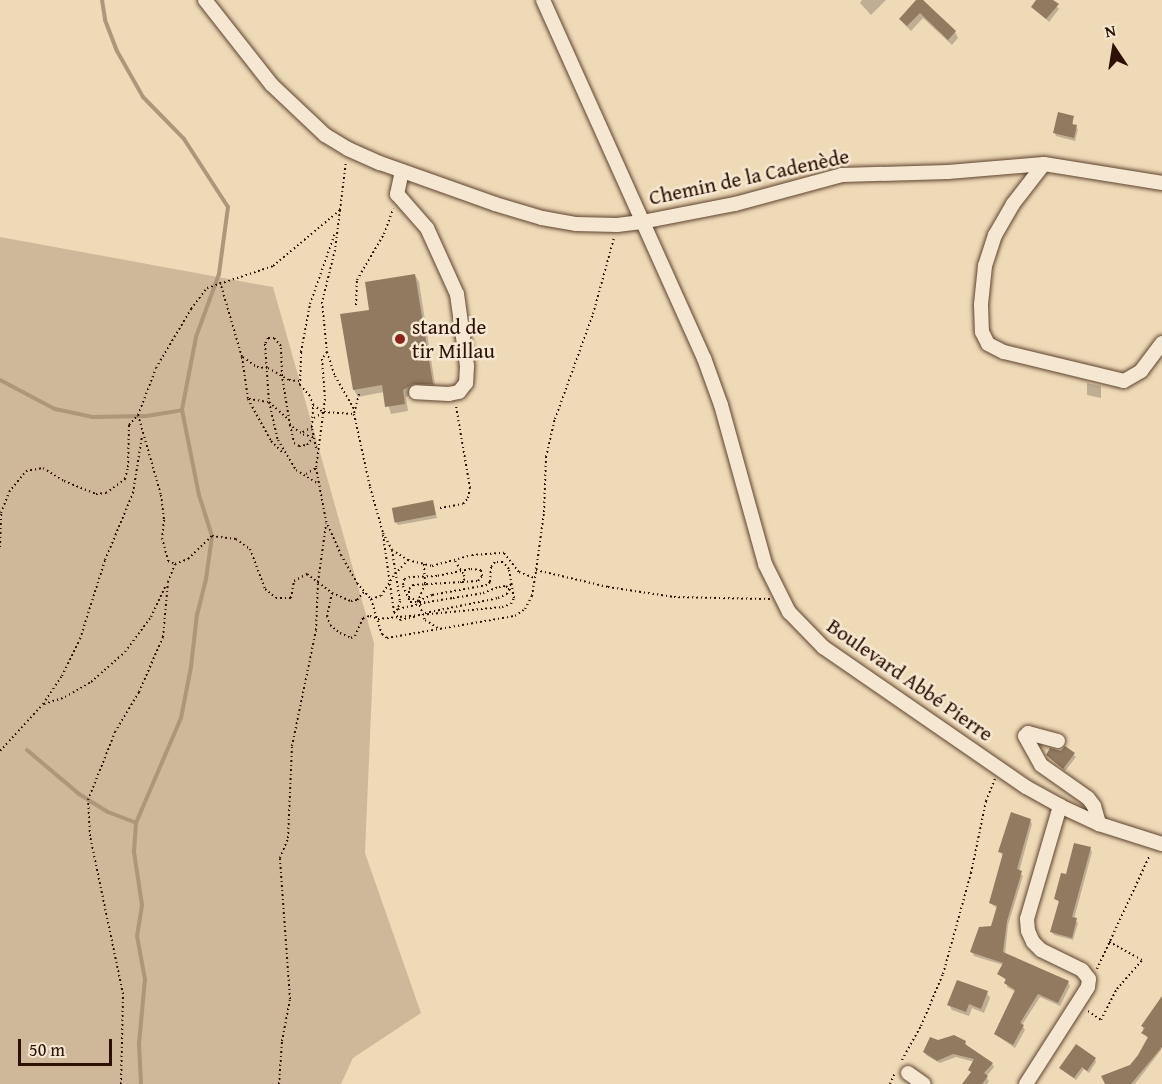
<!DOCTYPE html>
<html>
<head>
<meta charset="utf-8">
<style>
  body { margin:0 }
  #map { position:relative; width:1162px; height:1084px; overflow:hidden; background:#efdab8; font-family:"Gentium Book Plus",serif }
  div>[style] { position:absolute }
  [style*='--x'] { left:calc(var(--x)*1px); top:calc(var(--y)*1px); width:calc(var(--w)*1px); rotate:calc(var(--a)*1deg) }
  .green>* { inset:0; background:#ceb899 }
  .shadow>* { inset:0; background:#0003 }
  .stream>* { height:4px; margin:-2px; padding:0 2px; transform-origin:2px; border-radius:2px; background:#ad9679 }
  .building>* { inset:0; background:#917a60; transform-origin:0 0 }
  .path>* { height:2px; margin-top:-1px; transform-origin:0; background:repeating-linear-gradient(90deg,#2c1100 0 1.5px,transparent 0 4.5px) }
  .roads { filter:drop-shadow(0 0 2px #5d432e) drop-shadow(0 0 2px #5d432e) }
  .minor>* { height:14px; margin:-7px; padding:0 7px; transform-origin:7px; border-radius:7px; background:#f5e7d1 }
  .dots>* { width:16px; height:16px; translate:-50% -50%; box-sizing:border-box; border:3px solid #f5e7d1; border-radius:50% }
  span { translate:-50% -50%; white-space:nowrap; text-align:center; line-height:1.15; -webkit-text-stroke:5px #f5e7d1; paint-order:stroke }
  .street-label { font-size:21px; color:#2c1100 }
  .poi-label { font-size:21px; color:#2c1100 }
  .left { translate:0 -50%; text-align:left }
  .north { position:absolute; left:1084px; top:18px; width:60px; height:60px; -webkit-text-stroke:4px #f5e7d1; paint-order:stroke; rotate:348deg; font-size:16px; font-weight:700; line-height:24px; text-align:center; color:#2c1100 }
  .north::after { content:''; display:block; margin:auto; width:21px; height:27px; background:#2c1100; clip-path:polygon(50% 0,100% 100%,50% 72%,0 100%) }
  .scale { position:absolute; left:18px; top:1039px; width:94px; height:27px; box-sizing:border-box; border:3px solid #2c1100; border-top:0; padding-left:8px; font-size:18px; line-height:21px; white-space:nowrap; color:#2c1100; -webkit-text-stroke:4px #f5e7d1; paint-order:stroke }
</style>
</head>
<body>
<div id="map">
  <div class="green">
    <i style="clip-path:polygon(0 237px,273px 287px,374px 643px,365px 853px,421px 1013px,353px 1058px,341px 1084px,0 1084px)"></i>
  </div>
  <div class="shadow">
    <i style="clip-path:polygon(862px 0,886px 0,871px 15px,860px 3px)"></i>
    <i style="clip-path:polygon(918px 0,955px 32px,958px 38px,952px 45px,923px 18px,911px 31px,904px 24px,901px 19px)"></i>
    <i style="clip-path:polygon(1038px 0,1051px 0,1059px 9px,1049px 22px,1033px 7px)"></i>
    <i style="clip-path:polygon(1073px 117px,1073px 126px,1078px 129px,1075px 141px,1056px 136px,1055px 133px)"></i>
    <i style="clip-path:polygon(415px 275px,419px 282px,436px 391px,420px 390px,406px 397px,408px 411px,391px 414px,384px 392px,358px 397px,354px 390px,371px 311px)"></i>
    <i style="clip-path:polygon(1087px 383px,1101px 386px,1101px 398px,1087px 395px)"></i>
    <i style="clip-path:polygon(433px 501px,437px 518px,398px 525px,396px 522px)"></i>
    <i style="clip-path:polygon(1065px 748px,1076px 757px,1065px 771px,1047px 755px)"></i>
    <i style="clip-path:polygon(1030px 820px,1032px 824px,1019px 872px,1023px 876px,1008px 925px,1005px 955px,1068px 982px,1070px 986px,1060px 1006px,1040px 997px,1022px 1025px,1025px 1030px,1015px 1048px,995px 1034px,1016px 992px,1007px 987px,1007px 981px,999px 974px,1003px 965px,974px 956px,972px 952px,992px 927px,998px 909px,990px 903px,1003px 856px,1000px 852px)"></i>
    <i style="clip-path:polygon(1090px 848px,1092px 852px,1074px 919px,1078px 923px,1073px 940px,1054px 935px,1052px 932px,1060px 903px,1056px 899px,1067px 876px)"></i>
    <i style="clip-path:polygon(987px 993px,990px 998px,984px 1013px,972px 1008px,969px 1016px,952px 1010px,949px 1005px)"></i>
    <i style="clip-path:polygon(1162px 999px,1161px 1050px,1135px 1084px,1106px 1084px,1131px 1066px,1149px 1039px,1143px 1033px,1143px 1026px)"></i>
    <i style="clip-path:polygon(938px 1042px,965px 1042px,967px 1047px,992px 1064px,994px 1067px,986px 1077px,989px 1081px,987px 1084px,968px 1084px,972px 1073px,970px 1070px,975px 1062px,956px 1057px,940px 1063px,926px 1055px,925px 1052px)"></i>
    <i style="clip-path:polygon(1095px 1059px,1096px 1062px,1089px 1073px,1084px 1069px,1076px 1080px,1061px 1069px)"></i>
  </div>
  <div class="stream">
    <i style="--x:102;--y:0;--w:20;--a:81"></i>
    <i style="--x:105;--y:20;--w:33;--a:69"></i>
    <i style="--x:117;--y:51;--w:53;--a:60.5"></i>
    <i style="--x:143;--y:97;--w:59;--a:45.7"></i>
    <i style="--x:184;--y:139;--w:81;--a:57.1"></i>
    <i style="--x:228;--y:207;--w:68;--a:97.7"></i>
    <i style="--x:219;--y:274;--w:67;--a:110.1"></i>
    <i style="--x:196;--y:337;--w:74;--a:100.9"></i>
    <i style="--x:182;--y:410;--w:87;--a:78.7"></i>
    <i style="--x:199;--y:495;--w:43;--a:72.4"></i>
    <i style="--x:212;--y:536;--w:43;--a:97.9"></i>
    <i style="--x:206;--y:579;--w:36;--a:104"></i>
    <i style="--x:197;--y:614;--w:53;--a:96.5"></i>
    <i style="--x:191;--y:667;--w:52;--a:101.1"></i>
    <i style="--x:181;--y:718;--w:114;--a:113.2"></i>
    <i style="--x:136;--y:823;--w:29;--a:94"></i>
    <i style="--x:134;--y:852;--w:54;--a:81.4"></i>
    <i style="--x:142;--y:905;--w:31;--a:99"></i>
    <i style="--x:137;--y:936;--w:44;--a:79.5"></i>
    <i style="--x:145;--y:979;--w:65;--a:95.3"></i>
    <i style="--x:139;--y:1044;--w:40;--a:87.1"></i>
    <i style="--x:0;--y:380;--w:62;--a:27.8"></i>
    <i style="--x:55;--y:409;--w:38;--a:12"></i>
    <i style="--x:92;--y:417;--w:54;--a:-1.1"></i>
    <i style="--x:146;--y:416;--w:36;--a:-9"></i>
    <i style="--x:27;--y:750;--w:68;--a:40.2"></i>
    <i style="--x:79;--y:794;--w:34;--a:32"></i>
    <i style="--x:108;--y:812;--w:30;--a:21"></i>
  </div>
  <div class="building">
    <i style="clip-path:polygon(916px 0,923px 0,956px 31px,948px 40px,920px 13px,907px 26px,899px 19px)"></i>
    <i style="clip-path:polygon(1036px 0,1053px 0,1059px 4px,1046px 19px,1031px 7px)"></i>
    <i style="clip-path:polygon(1058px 112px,1074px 116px,1072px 124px,1077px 125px,1074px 138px,1053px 133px)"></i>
    <i style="clip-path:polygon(415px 274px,433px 384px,413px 384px,403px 390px,405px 404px,385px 407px,382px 385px,353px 390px,340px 314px,369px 310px,365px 282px)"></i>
    <i style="left:433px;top:500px;width:15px;height:42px;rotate:79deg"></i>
    <i style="clip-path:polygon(1065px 746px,1075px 753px,1063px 769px,1046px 755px,1050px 748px,1061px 751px)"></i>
    <i style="clip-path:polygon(1011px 812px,1031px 819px,1017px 869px,1022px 871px,1007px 921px,1003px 952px,1069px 981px,1058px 1003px,1038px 994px,1020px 1023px,1024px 1025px,1013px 1045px,994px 1034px,1015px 990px,1004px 983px,1006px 979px,997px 974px,1003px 963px,970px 952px,979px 927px,991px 926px,997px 906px,989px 903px,1003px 853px,998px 852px)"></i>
    <i style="clip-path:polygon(1074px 843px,1091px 847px,1072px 917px,1077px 918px,1072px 938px,1050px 932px,1059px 901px,1054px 899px,1061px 873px,1066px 874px)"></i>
    <i style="clip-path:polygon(957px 980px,988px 991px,981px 1009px,969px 1004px,966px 1012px,947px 1005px)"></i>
    <i style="clip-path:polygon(1162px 996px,1162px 1047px,1131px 1084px,1105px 1084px,1101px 1076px,1130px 1065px,1138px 1055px,1148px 1037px,1141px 1033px,1145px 1028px,1141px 1026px)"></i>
    <i style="clip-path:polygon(954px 1035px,966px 1041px,965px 1044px,993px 1063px,984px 1073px,988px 1076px,982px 1084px,962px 1084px,971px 1072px,968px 1070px,974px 1059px,953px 1054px,937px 1061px,923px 1052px,930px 1037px,938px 1040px)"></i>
    <i style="clip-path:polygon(1076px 1044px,1096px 1058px,1087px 1071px,1082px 1067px,1074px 1078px,1059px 1068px)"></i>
  </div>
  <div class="path">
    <i style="--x:340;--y:210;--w:40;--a:97.1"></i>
    <i style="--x:335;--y:250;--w:54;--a:104"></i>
    <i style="--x:322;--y:302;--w:50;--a:84.3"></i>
    <i style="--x:327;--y:352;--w:9;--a:126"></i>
    <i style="--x:322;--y:359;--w:40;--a:85.7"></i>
    <i style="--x:325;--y:399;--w:70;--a:97.4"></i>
    <i style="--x:316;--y:468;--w:54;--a:79.3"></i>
    <i style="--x:326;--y:521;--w:37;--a:66"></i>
    <i style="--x:341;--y:555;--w:32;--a:60"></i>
    <i style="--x:357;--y:583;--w:21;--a:49"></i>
    <i style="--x:371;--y:599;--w:37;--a:73"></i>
    <i style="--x:382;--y:634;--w:6;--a:39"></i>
    <i style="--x:387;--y:638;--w:130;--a:-9.8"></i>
    <i style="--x:515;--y:616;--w:12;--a:-35"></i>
    <i style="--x:525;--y:609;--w:15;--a:-62"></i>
    <i style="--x:532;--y:596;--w:18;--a:-81"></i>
    <i style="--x:535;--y:578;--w:67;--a:-82.2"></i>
    <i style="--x:544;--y:512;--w:55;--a:-87.9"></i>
    <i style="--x:546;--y:457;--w:39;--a:-77"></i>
    <i style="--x:555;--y:419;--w:112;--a:-70.1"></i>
    <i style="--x:593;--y:314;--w:79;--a:-74.6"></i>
    <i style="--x:220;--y:282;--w:78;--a:73.7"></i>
    <i style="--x:242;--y:357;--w:42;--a:81.9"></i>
    <i style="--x:248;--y:399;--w:48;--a:61.3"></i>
    <i style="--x:271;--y:441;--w:17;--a:45"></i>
    <i style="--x:356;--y:305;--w:25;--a:-88"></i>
    <i style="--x:357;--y:280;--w:53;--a:-59.6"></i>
    <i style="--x:384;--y:234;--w:27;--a:-70"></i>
    <i style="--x:327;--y:352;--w:25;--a:72"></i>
    <i style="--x:335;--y:376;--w:38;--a:60"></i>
    <i style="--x:243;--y:357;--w:17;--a:36"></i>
    <i style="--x:257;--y:367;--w:11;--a:5"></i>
    <i style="--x:268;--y:368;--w:24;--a:30"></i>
    <i style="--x:289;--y:380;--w:10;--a:6"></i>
    <i style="--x:359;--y:394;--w:21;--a:104"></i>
    <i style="--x:354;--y:414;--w:75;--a:77.6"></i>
    <i style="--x:370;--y:487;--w:48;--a:74.2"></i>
    <i style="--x:383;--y:533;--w:19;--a:62"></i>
    <i style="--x:392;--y:550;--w:19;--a:32"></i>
    <i style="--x:408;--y:560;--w:25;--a:14"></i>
    <i style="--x:432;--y:566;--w:41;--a:-15.4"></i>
    <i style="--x:472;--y:555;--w:32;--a:-4"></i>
    <i style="--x:504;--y:553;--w:24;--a:52"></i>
    <i style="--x:519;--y:572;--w:17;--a:21"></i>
    <i style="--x:249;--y:399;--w:20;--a:9"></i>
    <i style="--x:269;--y:402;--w:27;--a:42"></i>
    <i style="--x:313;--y:405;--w:12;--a:35"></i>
    <i style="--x:138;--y:415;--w:83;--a:74"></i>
    <i style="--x:161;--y:495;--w:25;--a:83"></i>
    <i style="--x:164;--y:520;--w:18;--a:96"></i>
    <i style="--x:162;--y:538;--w:24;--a:75"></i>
    <i style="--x:168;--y:561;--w:8;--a:23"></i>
    <i style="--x:175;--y:564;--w:14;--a:-21"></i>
    <i style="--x:188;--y:559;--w:33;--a:-44"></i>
    <i style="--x:212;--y:536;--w:24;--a:7"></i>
    <i style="--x:236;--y:539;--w:17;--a:36"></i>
    <i style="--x:250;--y:549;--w:43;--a:69.4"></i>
    <i style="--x:265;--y:589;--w:14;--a:39"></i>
    <i style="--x:276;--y:598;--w:15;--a:0"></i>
    <i style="--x:291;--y:598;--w:17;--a:-80"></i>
    <i style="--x:294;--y:581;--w:15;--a:-28"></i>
    <i style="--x:307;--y:574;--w:31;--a:37"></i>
    <i style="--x:332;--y:593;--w:21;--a:23"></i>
    <i style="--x:351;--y:601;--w:6;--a:-9"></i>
    <i style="--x:357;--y:600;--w:11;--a:-49"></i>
    <i style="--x:314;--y:418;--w:12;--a:-31"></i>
    <i style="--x:324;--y:412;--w:30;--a:4"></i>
    <i style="--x:290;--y:425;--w:18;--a:77"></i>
    <i style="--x:294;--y:443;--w:6;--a:31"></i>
    <i style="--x:299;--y:446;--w:8;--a:-7"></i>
    <i style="--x:307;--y:445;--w:10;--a:-53"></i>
    <i style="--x:313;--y:437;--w:12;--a:-166"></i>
    <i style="--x:312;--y:427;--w:13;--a:151"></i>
    <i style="--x:301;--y:433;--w:14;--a:-144"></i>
    <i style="--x:290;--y:425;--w:50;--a:-99.3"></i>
    <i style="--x:282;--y:376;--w:30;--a:-92"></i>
    <i style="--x:281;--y:346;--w:11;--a:-131"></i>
    <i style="--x:274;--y:338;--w:6;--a:180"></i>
    <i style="--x:268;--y:338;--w:7;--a:117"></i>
    <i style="--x:265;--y:344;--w:58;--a:86.1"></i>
    <i style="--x:269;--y:402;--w:39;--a:77"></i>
    <i style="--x:278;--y:440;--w:35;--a:59"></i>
    <i style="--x:296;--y:470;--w:25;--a:32"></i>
    <i style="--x:316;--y:448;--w:21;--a:-101"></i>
    <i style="--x:312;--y:427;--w:22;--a:-87"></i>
    <i style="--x:313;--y:405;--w:9;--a:-108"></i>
    <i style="--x:310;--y:396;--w:15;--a:-132"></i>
    <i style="--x:300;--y:385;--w:33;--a:-88"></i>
    <i style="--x:301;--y:352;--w:49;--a:-79.4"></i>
    <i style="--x:310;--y:304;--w:75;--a:-70.6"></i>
    <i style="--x:306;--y:474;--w:12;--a:-31"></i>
    <i style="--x:440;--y:508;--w:23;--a:-10"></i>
    <i style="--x:463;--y:504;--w:8;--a:-50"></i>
    <i style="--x:468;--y:498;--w:10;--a:-79"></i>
    <i style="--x:470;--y:488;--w:83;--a:-99.7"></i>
    <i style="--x:383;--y:535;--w:78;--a:81.9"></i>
    <i style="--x:394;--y:612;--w:10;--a:53"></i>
    <i style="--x:400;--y:620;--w:17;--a:-13"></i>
    <i style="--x:0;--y:547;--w:34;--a:-88"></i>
    <i style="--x:1;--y:513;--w:22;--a:-69"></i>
    <i style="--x:9;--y:492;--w:27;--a:-51"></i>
    <i style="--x:26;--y:471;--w:17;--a:-10"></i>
    <i style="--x:43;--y:468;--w:25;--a:32"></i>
    <i style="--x:64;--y:481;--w:35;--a:22"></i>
    <i style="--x:96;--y:494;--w:10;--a:-6"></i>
    <i style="--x:106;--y:493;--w:24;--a:-36"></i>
    <i style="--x:125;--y:479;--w:12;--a:-76"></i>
    <i style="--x:128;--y:467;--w:42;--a:-88.6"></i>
    <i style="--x:129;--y:425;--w:13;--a:-48"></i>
    <i style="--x:138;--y:415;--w:50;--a:-69"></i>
    <i style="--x:156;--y:368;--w:69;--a:-59.3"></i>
    <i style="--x:191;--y:309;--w:26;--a:-53"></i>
    <i style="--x:207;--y:288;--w:70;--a:-18.4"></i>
    <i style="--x:273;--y:266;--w:87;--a:-39.9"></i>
    <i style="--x:340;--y:210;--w:49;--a:-83"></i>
    <i style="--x:392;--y:550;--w:52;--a:81.1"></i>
    <i style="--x:400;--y:601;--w:8;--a:104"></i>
    <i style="--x:398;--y:609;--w:5;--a:143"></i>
    <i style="--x:455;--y:561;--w:17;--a:57"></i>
    <i style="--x:464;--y:575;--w:4;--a:76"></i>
    <i style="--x:465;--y:579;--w:6;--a:141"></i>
    <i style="--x:424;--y:564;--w:20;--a:87"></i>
    <i style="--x:425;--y:584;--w:18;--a:112"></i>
    <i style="--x:418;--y:601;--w:20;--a:70"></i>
    <i style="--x:425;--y:620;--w:15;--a:32"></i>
    <i style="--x:536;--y:570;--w:74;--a:13.3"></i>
    <i style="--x:608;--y:587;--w:67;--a:8.6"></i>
    <i style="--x:674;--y:597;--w:96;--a:1.2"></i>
    <i style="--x:332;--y:593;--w:24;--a:102"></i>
    <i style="--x:327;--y:616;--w:9;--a:72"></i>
    <i style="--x:330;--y:625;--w:13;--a:39"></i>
    <i style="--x:340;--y:633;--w:12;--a:24"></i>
    <i style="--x:351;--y:638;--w:4;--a:-27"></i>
    <i style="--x:355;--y:636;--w:20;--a:-66"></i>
    <i style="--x:363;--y:618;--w:7;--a:-16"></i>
    <i style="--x:370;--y:616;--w:9;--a:21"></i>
    <i style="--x:378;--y:619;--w:125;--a:-5.5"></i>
    <i style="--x:502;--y:607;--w:9;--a:-18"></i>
    <i style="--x:511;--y:604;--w:7;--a:-63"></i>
    <i style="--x:514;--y:598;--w:29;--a:-100"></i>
    <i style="--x:509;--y:569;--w:9;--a:-131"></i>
    <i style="--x:503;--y:562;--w:8;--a:180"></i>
    <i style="--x:495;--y:562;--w:6;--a:129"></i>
    <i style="--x:491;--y:567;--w:15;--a:94"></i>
    <i style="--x:490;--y:582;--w:4;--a:135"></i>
    <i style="--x:487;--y:585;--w:56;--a:169.7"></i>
    <i style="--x:432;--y:595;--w:15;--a:157"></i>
    <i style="--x:418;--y:601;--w:10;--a:-156"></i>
    <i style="--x:409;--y:597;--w:8;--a:-90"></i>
    <i style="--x:409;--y:589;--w:6;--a:-45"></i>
    <i style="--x:413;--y:585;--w:65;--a:-3.5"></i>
    <i style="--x:478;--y:581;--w:6;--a:-51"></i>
    <i style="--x:482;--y:576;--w:6;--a:-99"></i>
    <i style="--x:481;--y:570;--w:11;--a:-175"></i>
    <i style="--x:470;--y:569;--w:34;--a:168"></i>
    <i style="--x:437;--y:576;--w:27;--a:178"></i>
    <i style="--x:410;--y:577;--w:6;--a:162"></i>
    <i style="--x:404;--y:579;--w:7;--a:98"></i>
    <i style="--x:403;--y:586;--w:17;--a:66"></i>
    <i style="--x:410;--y:602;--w:18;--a:0"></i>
    <i style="--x:428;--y:602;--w:25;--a:-9"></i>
    <i style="--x:453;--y:598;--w:30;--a:-9"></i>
    <i style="--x:483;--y:593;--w:17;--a:-21"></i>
    <i style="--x:499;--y:587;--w:7;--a:-8"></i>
    <i style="--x:506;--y:586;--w:10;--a:45"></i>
    <i style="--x:371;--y:599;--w:10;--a:-17"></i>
    <i style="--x:381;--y:596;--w:26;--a:-58"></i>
    <i style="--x:395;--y:574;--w:19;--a:-47"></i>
    <i style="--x:398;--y:609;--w:28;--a:-13"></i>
    <i style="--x:425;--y:613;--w:75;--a:-11.6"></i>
    <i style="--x:498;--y:598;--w:10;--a:-24"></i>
    <i style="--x:507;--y:594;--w:12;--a:-70"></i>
    <i style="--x:44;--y:704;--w:22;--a:-18"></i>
    <i style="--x:65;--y:697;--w:30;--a:-30"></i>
    <i style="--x:91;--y:682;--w:45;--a:-41.4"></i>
    <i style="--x:125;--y:652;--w:44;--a:-53.4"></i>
    <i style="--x:151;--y:617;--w:35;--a:-65"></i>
    <i style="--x:0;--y:751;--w:64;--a:-47.5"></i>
    <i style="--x:43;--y:704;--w:34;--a:-56"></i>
    <i style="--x:62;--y:676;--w:41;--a:-64.1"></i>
    <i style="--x:80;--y:639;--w:83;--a:-72.4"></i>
    <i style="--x:105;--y:560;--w:73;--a:-67.3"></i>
    <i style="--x:133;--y:493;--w:58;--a:-81"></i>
    <i style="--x:1097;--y:969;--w:126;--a:-65.1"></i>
    <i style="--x:1088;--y:1011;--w:16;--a:35"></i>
    <i style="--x:1101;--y:1020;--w:35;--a:-63"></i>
    <i style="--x:1117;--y:989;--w:38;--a:-49"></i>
    <i style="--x:1142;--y:960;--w:38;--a:-151"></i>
    <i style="--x:902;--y:1060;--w:39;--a:-61"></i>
    <i style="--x:921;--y:1026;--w:56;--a:-67.1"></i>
    <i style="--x:943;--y:974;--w:105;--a:-74.5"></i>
    <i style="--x:971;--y:873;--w:74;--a:-78.2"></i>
    <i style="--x:986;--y:801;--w:24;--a:-68"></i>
    <i style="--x:121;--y:1084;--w:90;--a:-88.7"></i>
    <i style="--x:123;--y:994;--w:161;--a:-101.8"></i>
    <i style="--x:90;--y:836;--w:36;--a:-93"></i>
    <i style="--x:88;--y:800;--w:73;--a:-68.3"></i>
    <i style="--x:115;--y:732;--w:47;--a:-59"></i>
    <i style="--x:139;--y:692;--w:60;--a:-66.4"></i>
    <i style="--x:163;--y:637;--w:55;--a:-84.8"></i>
    <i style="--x:168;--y:582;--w:19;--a:-69"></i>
    <i style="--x:279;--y:1084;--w:43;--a:-86"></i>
    <i style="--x:282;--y:1041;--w:43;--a:-79.2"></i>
    <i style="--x:290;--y:999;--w:141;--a:-94.1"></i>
    <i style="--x:280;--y:858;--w:22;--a:-68"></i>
    <i style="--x:288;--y:838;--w:92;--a:-87.5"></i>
    <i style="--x:292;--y:746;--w:118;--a:-78.3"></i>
    <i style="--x:316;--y:630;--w:48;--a:-87.6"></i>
    <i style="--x:318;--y:582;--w:59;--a:-82.1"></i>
    <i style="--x:890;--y:1084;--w:12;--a:-66"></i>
  </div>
  <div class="roads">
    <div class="minor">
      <i style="--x:205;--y:0;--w:108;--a:51.8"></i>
      <i style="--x:272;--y:85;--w:73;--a:43.3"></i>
      <i style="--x:325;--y:135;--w:27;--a:31"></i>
      <i style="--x:348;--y:149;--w:35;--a:24"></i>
      <i style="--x:380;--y:163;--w:122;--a:19.6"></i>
      <i style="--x:495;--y:204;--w:49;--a:16.6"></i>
      <i style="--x:542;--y:218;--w:35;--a:10"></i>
      <i style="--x:576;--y:224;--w:41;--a:1.4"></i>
      <i style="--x:617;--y:225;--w:25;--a:-7"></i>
      <i style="--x:642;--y:222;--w:95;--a:-11"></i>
      <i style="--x:735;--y:204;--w:111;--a:-15.2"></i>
      <i style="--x:842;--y:175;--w:106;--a:-1.6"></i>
      <i style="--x:948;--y:172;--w:96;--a:-4.8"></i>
      <i style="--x:1044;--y:164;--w:120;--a:9.1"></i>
      <i style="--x:543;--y:0;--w:393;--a:65.8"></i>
      <i style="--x:704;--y:358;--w:50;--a:70.1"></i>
      <i style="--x:721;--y:405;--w:165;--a:74.5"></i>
      <i style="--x:765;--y:564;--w:54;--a:63.4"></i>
      <i style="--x:789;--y:612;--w:49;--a:45.8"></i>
      <i style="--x:823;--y:647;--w:247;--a:34.6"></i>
      <i style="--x:1026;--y:787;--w:39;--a:29"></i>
      <i style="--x:1060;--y:806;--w:43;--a:24.8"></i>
      <i style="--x:1099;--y:824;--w:66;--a:17.6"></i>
      <i style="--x:1044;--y:164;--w:51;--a:127.8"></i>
      <i style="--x:1013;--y:204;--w:36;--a:120"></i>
      <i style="--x:995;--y:235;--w:33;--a:108"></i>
      <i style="--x:985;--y:266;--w:39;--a:96"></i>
      <i style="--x:981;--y:305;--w:27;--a:88"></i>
      <i style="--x:982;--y:332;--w:13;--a:63"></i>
      <i style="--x:988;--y:344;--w:18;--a:27"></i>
      <i style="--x:1004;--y:352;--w:123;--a:13.6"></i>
      <i style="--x:1124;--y:381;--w:20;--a:-30"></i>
      <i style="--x:1141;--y:371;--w:35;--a:-53"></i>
      <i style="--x:402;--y:171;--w:24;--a:102"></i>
      <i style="--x:397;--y:194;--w:45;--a:48.6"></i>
      <i style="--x:427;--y:228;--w:72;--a:65.6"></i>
      <i style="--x:457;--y:294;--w:73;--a:82.1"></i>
      <i style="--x:467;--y:366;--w:17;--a:93"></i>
      <i style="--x:466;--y:383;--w:11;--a:128"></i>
      <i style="--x:459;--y:392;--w:10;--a:169"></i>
      <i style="--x:449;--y:394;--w:33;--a:-177"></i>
      <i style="--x:1058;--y:741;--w:31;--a:-165"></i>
      <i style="--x:1028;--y:733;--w:4;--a:135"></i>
      <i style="--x:1025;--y:736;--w:33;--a:61"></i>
      <i style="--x:1041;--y:765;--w:57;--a:35.1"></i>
      <i style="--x:1088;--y:798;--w:10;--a:53"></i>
      <i style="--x:1094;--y:806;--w:19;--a:74"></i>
      <i style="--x:908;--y:1073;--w:19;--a:35"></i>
      <i style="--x:1026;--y:1084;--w:115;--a:-57.4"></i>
      <i style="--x:1088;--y:987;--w:8;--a:-83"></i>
      <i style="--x:1089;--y:979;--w:11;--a:-128"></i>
      <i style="--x:1082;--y:970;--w:46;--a:-154"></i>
      <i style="--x:1041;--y:950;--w:11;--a:-135"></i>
      <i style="--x:1033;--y:942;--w:12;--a:-114"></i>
      <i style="--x:1028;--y:931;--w:12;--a:-95"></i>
      <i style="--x:1027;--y:919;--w:118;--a:-73.7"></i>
    </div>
  </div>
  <div class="dots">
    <i style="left:400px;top:339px;background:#8f2418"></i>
  </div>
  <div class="street-label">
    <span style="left:749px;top:177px;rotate:-12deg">Chemin de la Cadenède</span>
    <span style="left:910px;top:680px;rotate:35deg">Boulevard Abbé Pierre</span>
  </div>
  <div class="poi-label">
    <span class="left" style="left:412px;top:339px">stand de<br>tir Millau</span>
  </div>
  <div class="north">N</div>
  <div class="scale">50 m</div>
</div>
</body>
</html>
